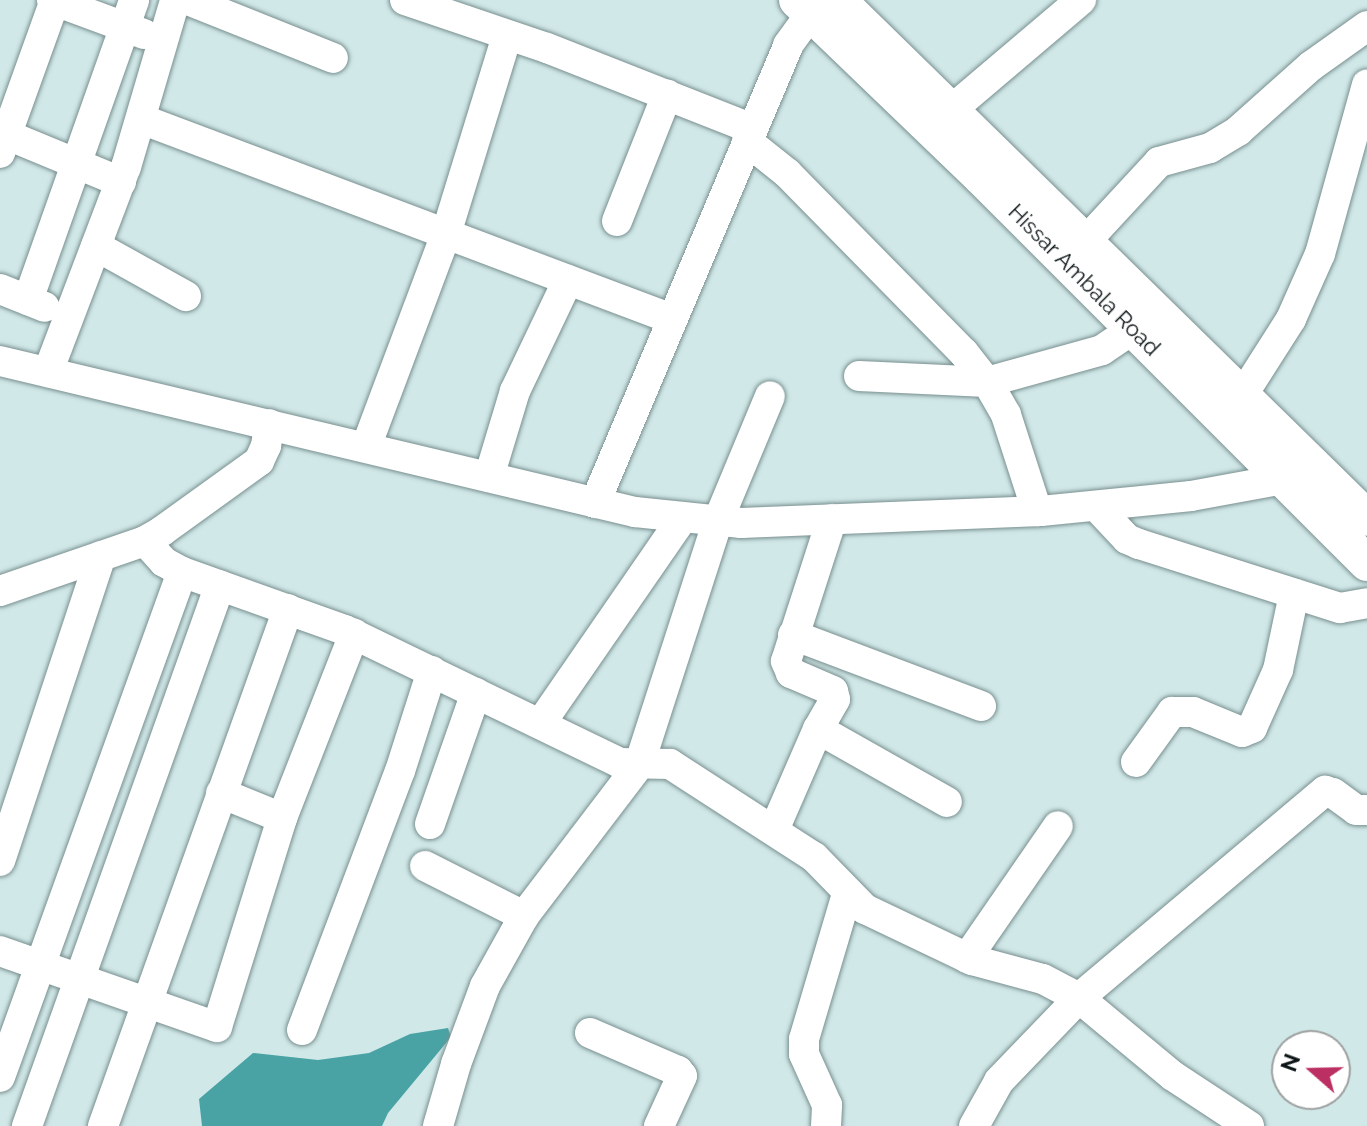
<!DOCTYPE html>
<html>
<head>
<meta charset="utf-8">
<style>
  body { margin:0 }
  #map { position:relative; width:1367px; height:1126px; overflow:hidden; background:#d1e8e8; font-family:Raleway,sans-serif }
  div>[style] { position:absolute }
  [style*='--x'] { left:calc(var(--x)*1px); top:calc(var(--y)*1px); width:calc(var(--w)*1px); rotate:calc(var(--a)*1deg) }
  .water>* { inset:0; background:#49a3a5 }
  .roads { filter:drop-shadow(0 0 2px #798f8f) drop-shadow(0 0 2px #798f8f) }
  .minor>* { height:30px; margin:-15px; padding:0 15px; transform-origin:15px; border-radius:15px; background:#fff }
  .major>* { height:36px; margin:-18px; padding:0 18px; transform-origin:18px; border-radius:18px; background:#fff }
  span { translate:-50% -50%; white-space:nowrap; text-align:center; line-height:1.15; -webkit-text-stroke:8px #fff; paint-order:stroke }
  .street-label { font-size:22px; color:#0c1415 }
  .north { position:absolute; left:1271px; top:1030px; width:80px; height:80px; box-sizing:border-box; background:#fff; border:2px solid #9ea1a1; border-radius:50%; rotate:290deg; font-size:22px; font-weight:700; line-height:32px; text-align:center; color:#0c1415 }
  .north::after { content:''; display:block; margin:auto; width:28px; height:36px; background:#bc2f63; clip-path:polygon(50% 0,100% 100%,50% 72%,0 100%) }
</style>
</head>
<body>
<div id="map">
  <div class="water">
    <i style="clip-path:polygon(448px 1028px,451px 1037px,388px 1113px,382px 1126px,202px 1126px,199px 1099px,253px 1053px,318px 1060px,369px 1053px,410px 1034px)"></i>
  </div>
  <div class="roads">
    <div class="minor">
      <i style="--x:52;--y:0;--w:98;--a:20.3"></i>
      <i style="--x:188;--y:0;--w:156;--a:21.8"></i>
      <i style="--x:405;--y:0;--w:150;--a:18.7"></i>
      <i style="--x:547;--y:48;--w:221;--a:21.5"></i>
      <i style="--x:950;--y:111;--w:172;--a:-40.3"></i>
      <i style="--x:141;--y:119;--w:567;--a:20.64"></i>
      <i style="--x:0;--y:132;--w:131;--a:22.5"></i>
      <i style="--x:747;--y:141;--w:51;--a:38.7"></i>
      <i style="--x:787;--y:173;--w:252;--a:45.5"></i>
      <i style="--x:964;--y:353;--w:41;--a:52"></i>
      <i style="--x:989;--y:385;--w:34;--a:60"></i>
      <i style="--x:1006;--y:415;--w:101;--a:72.1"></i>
      <i style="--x:0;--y:153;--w:163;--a:-70.2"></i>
      <i style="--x:617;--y:221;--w:136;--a:-68.4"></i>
      <i style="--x:1085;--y:242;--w:109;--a:-47.2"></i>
      <i style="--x:1159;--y:162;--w:53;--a:-15.4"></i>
      <i style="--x:1210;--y:148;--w:33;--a:-31"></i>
      <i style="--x:1238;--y:131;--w:98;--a:-41.7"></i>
      <i style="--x:1311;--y:66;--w:69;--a:-35.5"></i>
      <i style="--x:96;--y:246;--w:103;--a:29.1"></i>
      <i style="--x:0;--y:289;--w:48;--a:21.8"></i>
      <i style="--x:28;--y:300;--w:318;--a:-70.5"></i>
      <i style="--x:0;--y:361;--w:653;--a:13.38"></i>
      <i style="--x:635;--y:512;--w:107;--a:5.9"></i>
      <i style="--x:741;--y:523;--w:300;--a:-2.3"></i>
      <i style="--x:1041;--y:511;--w:151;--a:-5.7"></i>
      <i style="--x:1191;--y:496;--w:111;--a:-10.4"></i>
      <i style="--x:48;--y:372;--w:219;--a:-69.2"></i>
      <i style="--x:126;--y:167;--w:174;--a:-73.6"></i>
      <i style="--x:859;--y:376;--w:128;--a:2.7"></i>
      <i style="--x:987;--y:382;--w:119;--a:-15.5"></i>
      <i style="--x:1102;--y:350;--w:37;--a:-34"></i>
      <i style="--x:1242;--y:396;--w:91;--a:-57.5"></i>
      <i style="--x:1291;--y:319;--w:71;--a:-66"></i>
      <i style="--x:1320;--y:254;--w:176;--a:-74.5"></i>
      <i style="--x:366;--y:447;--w:228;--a:-69.4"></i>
      <i style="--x:446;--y:234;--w:207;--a:-72.9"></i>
      <i style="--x:489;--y:477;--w:90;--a:-73.2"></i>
      <i style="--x:515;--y:391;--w:123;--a:-64.5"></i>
      <i style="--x:595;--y:503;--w:497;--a:-67.1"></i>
      <i style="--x:788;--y:45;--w:39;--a:-54"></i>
      <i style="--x:1096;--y:506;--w:45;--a:46.8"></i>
      <i style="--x:1127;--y:539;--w:13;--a:23"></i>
      <i style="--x:1139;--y:544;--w:211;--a:17.7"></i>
      <i style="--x:1340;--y:608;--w:27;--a:-10"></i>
      <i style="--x:145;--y:541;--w:28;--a:48"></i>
      <i style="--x:164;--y:562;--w:21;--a:29"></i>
      <i style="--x:182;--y:572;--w:173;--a:19.6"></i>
      <i style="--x:345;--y:630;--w:305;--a:25.8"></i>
      <i style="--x:620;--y:763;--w:50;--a:1.1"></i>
      <i style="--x:670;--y:764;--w:171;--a:32.9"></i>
      <i style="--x:814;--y:857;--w:73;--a:45.6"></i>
      <i style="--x:865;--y:909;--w:119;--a:25.5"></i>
      <i style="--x:972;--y:960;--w:73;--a:15"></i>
      <i style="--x:1043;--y:979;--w:41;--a:27.8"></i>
      <i style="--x:1079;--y:998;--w:122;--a:39.7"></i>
      <i style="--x:1173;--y:1076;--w:91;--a:33.3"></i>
      <i style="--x:0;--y:591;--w:153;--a:-19"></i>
      <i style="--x:145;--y:541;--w:20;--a:-30"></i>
      <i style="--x:162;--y:531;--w:120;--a:-35.8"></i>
      <i style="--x:259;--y:461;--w:17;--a:-65"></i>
      <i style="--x:266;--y:446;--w:22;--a:-82"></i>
      <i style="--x:793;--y:635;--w:201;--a:20.7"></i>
      <i style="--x:541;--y:723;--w:250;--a:-55.4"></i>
      <i style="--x:818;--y:729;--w:148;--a:29.5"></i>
      <i style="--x:1136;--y:762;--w:62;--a:-54.2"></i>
      <i style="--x:1172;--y:712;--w:21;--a:0"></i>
      <i style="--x:1193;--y:712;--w:53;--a:22.2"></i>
      <i style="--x:1242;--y:732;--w:11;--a:-22"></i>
      <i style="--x:1252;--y:728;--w:64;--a:-65.9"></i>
      <i style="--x:1278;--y:670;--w:78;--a:-78.1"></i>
      <i style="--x:221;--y:793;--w:66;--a:22.3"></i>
      <i style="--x:430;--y:824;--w:139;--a:-70.7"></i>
      <i style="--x:774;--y:830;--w:110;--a:-66.5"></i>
      <i style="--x:818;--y:729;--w:34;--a:-60"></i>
      <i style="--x:835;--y:699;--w:8;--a:-104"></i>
      <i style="--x:833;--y:691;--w:46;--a:-156.8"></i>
      <i style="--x:791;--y:673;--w:13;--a:-113"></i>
      <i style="--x:786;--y:661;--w:149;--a:-72.1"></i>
      <i style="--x:0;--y:861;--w:321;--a:-71.7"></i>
      <i style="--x:425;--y:866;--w:111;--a:26.8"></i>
      <i style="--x:0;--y:951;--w:230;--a:19.3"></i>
      <i style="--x:217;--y:1027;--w:219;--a:-72.7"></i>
      <i style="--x:282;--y:818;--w:198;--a:-68.6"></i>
      <i style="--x:967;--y:958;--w:160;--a:-55.4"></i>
      <i style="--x:302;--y:1030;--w:277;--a:-69.3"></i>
      <i style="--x:400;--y:771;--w:105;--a:-72.3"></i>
      <i style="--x:590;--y:1033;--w:96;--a:23.4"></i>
      <i style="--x:678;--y:1071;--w:6;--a:51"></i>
      <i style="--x:682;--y:1076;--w:55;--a:114.7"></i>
      <i style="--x:0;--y:1077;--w:537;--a:-70.18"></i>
      <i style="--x:27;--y:1126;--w:574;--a:-70.37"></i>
      <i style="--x:103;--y:1126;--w:549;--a:-70.31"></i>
      <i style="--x:438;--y:1126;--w:65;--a:-73.8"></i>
      <i style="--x:456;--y:1064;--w:83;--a:-69.6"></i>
      <i style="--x:485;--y:986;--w:80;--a:-60.9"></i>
      <i style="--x:524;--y:916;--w:190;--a:-52.7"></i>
      <i style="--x:639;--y:765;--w:256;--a:-72.1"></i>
      <i style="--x:718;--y:521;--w:135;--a:-67.4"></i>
      <i style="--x:826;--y:1126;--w:21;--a:-87"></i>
      <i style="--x:827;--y:1105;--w:56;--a:-114.3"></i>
      <i style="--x:804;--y:1054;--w:15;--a:-90"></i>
      <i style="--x:804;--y:1039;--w:151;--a:-73.5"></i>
      <i style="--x:974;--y:1126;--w:51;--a:-60.9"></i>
      <i style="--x:999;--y:1081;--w:115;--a:-46.1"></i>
      <i style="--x:1079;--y:998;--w:322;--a:-40.1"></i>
      <i style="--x:1325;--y:791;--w:8;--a:14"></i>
      <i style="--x:1333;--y:793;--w:29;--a:36"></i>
      <i style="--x:1356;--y:810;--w:11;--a:0"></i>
    </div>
    <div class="major">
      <i style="--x:797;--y:0;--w:255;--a:43.9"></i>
      <i style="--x:981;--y:177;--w:546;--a:45"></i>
      <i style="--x:838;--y:0;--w:740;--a:44.4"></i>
    </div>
  </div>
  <div class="street-label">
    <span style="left:1084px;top:280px;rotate:45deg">Hissar Ambala Road</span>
  </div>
  <div class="north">N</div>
</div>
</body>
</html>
